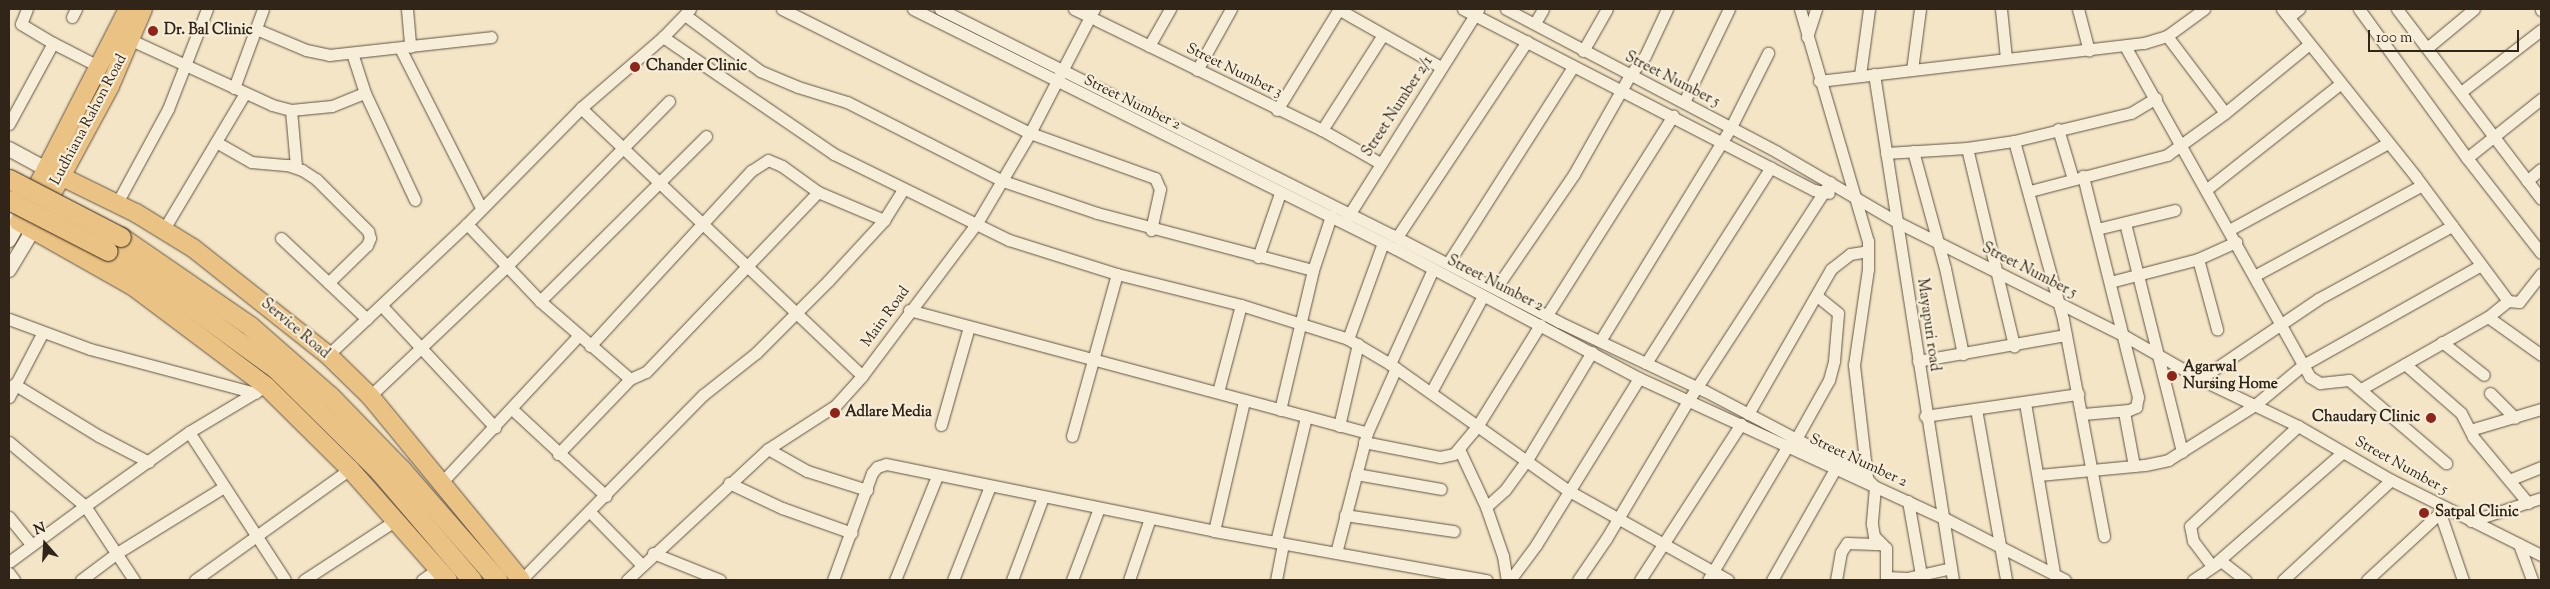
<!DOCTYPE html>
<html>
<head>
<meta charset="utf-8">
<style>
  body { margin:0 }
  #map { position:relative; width:2550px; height:589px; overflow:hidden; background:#f3e5c6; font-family:"Sorts Mill Goudy",serif }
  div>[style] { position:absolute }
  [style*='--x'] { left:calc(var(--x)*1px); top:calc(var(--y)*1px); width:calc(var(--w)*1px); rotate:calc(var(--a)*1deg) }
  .roads { filter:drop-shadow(0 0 1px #625444) drop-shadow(0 0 1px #625444) }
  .minor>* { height:11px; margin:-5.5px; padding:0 5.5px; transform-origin:5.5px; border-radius:5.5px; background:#f7eeda }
  .tertiary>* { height:14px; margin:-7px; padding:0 7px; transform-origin:7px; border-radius:7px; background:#f7eeda }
  .primary>* { height:18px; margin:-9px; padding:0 9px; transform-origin:9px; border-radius:9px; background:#eac283 }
  .trunk>* { height:19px; margin:-9.5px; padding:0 9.5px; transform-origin:9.5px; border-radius:9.5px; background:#eac283 }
  .bridges { filter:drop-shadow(0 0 1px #312418) drop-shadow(0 0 1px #312418) }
  .trunk-bridge>* { height:19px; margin:-9.5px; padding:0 9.5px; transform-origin:9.5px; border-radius:9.5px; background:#eac283 }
  .dots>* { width:14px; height:14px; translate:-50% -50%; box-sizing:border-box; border:2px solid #f7eeda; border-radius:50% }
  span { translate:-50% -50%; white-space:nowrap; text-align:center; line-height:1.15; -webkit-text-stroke:4.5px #f7eeda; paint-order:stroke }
  .poi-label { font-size:15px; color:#312418; font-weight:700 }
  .left { translate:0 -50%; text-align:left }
  .right { translate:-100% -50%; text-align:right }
  .street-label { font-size:15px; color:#312418 }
  .frame { position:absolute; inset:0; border:10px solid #312418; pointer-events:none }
  .north { position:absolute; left:20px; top:519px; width:50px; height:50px; -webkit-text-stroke:4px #f7eeda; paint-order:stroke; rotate:341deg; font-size:14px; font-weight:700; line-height:20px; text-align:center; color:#312418 }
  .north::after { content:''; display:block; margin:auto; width:18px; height:22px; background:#312418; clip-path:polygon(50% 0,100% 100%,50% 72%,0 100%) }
  .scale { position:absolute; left:2368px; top:30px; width:151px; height:22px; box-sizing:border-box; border:2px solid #312418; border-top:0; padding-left:6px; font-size:15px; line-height:18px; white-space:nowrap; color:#312418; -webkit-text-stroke:4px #f7eeda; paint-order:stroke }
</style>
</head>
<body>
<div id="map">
  <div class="roads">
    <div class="minor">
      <i style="--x:27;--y:9;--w:16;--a:112"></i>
      <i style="--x:21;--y:24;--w:37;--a:31"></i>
      <i style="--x:407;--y:9;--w:38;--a:85"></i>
      <i style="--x:782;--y:9;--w:277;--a:26.6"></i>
      <i style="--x:1030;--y:133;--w:133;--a:19.8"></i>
      <i style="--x:1155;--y:178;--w:12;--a:66"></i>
      <i style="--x:1160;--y:189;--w:42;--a:102.4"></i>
      <i style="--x:913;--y:9;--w:539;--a:26.42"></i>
      <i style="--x:1396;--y:249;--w:275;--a:28"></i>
      <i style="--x:1639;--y:378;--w:336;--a:24.7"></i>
      <i style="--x:1944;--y:518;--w:136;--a:27.1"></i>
      <i style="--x:940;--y:9;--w:505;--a:26.57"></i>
      <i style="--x:1392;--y:235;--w:188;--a:27.5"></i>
      <i style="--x:1559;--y:322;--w:161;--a:25.3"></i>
      <i style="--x:1705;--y:391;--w:176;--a:27.7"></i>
      <i style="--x:1861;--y:473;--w:20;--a:45"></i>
      <i style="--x:1875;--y:487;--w:37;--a:95"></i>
      <i style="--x:1872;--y:524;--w:12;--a:81"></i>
      <i style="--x:1874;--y:536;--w:17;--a:45"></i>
      <i style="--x:1886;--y:548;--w:32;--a:90"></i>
      <i style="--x:1074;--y:9;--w:276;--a:26"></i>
      <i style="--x:1322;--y:130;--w:67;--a:29.6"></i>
      <i style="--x:1338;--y:9;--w:118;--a:29.4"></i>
      <i style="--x:1463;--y:9;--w:395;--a:27.3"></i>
      <i style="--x:1814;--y:190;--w:15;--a:11"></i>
      <i style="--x:1506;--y:9;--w:306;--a:27.8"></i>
      <i style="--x:1777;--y:152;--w:141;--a:30.2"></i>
      <i style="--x:1899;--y:223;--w:250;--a:26.6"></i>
      <i style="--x:2123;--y:335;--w:89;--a:29.7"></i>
      <i style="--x:2200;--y:379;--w:109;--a:25.6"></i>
      <i style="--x:2298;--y:426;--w:108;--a:30.1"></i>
      <i style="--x:2391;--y:480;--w:168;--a:26.6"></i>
      <i style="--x:1800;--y:9;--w:242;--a:73.7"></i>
      <i style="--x:1868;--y:241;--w:28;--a:90"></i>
      <i style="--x:1868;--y:269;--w:97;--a:98.3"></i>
      <i style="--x:1854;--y:365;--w:114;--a:83.4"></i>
      <i style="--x:2001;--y:9;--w:49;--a:84.2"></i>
      <i style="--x:2078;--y:9;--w:43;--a:75.3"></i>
      <i style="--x:2282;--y:9;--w:215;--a:51.4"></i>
      <i style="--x:2416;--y:177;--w:154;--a:53.4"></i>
      <i style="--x:2508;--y:301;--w:11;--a:5"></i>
      <i style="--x:2519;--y:302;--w:36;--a:-52"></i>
      <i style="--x:2359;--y:9;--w:184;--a:54.1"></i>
      <i style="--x:2467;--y:158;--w:120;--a:52.1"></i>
      <i style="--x:2397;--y:9;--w:238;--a:52.8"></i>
      <i style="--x:2541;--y:9;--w:1;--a:90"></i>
      <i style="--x:685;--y:15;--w:94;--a:36.7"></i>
      <i style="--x:760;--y:71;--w:41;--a:22.8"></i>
      <i style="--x:798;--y:87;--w:51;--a:17"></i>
      <i style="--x:847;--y:102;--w:175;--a:26.9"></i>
      <i style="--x:1003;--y:181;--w:99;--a:18.8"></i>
      <i style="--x:1097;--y:213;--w:223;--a:14.8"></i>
      <i style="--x:1313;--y:270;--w:57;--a:-71.6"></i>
      <i style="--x:72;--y:17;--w:9;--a:-63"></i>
      <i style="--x:2289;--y:17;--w:13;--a:-39"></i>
      <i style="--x:1535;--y:23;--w:16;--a:-60"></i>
      <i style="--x:256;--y:29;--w:54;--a:22.8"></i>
      <i style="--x:306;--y:50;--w:24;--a:12"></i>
      <i style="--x:329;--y:55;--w:163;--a:-6.3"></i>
      <i style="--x:2167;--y:36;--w:96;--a:53"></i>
      <i style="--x:663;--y:37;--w:207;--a:34.4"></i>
      <i style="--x:834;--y:154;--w:195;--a:26.2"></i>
      <i style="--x:1009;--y:240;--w:113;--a:17.5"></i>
      <i style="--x:1117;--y:274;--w:128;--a:14"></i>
      <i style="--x:1241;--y:305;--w:112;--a:17.6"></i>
      <i style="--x:1348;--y:339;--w:49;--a:30.8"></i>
      <i style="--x:1390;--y:364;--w:219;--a:35.4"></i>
      <i style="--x:1569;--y:491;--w:182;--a:29.2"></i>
      <i style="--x:1807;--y:37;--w:29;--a:-72"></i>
      <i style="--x:131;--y:40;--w:155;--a:24.7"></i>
      <i style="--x:272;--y:105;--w:20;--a:15"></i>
      <i style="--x:291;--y:110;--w:41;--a:-5.6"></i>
      <i style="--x:332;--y:106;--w:35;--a:-22"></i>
      <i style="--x:1149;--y:46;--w:43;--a:-60.4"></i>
      <i style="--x:2125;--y:46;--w:379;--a:60.8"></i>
      <i style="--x:2310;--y:377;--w:12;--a:31"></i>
      <i style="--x:2320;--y:383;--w:29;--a:-6"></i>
      <i style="--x:2349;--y:380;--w:128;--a:40.6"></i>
      <i style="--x:400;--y:48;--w:179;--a:63.1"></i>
      <i style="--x:2427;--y:48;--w:61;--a:-39.7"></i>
      <i style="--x:1583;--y:51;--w:48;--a:-60.3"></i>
      <i style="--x:352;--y:53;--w:42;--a:72"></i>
      <i style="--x:365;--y:93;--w:118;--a:65"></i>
      <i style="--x:1197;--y:70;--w:70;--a:-60.9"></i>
      <i style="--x:1912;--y:70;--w:62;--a:-82.5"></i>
      <i style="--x:1874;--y:74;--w:512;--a:81.13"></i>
      <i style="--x:1860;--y:75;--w:67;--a:-82.2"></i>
      <i style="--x:1819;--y:81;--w:327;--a:-6.7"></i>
      <i style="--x:2144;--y:43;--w:24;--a:-17"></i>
      <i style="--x:2167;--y:36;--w:46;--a:-36.1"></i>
      <i style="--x:234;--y:88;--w:84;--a:-69.8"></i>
      <i style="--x:2461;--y:92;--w:101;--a:-37.8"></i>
      <i style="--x:1684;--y:102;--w:103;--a:-64.2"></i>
      <i style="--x:581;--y:108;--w:388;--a:43.6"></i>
      <i style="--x:291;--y:110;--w:56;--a:84.9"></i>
      <i style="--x:1277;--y:110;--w:119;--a:-58.5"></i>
      <i style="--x:9;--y:124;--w:92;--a:-61.5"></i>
      <i style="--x:53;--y:43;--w:53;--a:27.1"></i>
      <i style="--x:2058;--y:129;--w:52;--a:73.3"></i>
      <i style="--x:1322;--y:130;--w:112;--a:-57.4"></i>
      <i style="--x:2014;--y:141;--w:185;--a:74.6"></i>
      <i style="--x:2063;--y:319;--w:221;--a:79.3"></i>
      <i style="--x:216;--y:142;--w:40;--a:29.7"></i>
      <i style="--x:251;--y:162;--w:37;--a:5"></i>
      <i style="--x:288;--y:165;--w:15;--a:20"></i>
      <i style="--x:302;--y:170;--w:17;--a:33"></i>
      <i style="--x:316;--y:179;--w:74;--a:45"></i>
      <i style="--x:368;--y:231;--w:7;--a:74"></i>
      <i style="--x:370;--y:238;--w:8;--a:113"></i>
      <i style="--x:367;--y:245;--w:54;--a:135.7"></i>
      <i style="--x:1967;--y:148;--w:204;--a:76.6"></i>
      <i style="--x:1913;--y:151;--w:121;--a:74.7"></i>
      <i style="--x:1945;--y:268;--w:88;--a:78.2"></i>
      <i style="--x:1886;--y:153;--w:81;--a:-3.5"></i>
      <i style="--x:1967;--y:148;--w:48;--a:-8.5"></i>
      <i style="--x:2014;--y:141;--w:120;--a:-13.5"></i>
      <i style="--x:2131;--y:113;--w:29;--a:-31"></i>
      <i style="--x:2467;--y:158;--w:95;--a:-38.6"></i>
      <i style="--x:2527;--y:181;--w:18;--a:-41"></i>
      <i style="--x:2207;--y:189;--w:169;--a:-38.3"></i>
      <i style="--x:2030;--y:191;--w:142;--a:-14.7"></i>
      <i style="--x:2167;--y:155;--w:72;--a:-35.9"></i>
      <i style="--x:2225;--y:113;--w:107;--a:-39.3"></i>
      <i style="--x:117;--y:203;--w:107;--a:-61.5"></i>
      <i style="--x:168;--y:109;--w:107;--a:-68.7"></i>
      <i style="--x:1347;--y:218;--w:246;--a:-57.8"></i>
      <i style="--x:2125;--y:223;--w:236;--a:76"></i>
      <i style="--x:467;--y:224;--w:106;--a:46.5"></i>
      <i style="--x:540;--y:301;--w:119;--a:40.9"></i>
      <i style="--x:630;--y:379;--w:17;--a:-24"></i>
      <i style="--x:646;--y:372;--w:249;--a:-46.3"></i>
      <i style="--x:164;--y:229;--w:158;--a:-59.2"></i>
      <i style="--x:2097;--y:229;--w:80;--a:-13.7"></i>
      <i style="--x:2229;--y:230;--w:181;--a:-28.7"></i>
      <i style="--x:1397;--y:237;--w:235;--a:-56.4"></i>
      <i style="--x:281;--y:238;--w:118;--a:43.3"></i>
      <i style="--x:1258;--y:257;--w:68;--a:-71"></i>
      <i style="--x:2198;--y:259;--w:73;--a:74.8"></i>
      <i style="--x:1448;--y:263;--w:232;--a:-57.5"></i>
      <i style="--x:2254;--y:276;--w:191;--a:-28.4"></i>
      <i style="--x:2110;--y:282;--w:91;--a:-14.6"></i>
      <i style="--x:2198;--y:259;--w:42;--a:-24.1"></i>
      <i style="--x:1496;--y:288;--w:138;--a:-55.6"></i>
      <i style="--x:1574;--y:174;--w:114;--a:-60.5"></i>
      <i style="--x:1630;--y:75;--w:24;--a:-52"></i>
      <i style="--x:1645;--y:56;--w:52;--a:-64.9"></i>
      <i style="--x:540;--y:301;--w:234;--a:-44.8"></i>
      <i style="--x:382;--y:306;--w:166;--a:47"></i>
      <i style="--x:909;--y:310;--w:474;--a:15"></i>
      <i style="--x:1547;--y:315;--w:236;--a:-57.7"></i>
      <i style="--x:2488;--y:317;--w:65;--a:35.6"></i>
      <i style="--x:9;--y:319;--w:86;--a:20.3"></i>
      <i style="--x:90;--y:349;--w:171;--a:14.9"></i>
      <i style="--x:1348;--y:339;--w:102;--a:-70"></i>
      <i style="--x:1600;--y:341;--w:251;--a:-58.5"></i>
      <i style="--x:1731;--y:127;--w:83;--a:-63.4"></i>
      <i style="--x:2442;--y:342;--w:53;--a:38.2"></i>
      <i style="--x:590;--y:346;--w:238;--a:-47.4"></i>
      <i style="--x:751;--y:171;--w:20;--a:-33"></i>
      <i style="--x:768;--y:160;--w:15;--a:23"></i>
      <i style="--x:782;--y:166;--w:44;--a:35.8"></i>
      <i style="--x:818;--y:192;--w:72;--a:23"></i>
      <i style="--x:328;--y:355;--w:191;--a:-43.3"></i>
      <i style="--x:467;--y:224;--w:163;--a:-45.5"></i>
      <i style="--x:581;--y:108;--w:108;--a:-40.9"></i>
      <i style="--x:663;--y:37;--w:39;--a:-46"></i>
      <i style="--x:1918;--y:361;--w:150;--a:-10"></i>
      <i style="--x:1646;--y:363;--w:232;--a:-57.5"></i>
      <i style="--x:1390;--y:364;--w:104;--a:-65.6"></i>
      <i style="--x:2405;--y:364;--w:74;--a:41.2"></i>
      <i style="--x:2461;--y:413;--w:27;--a:63"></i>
      <i style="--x:2473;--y:437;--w:86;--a:50.2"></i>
      <i style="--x:2200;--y:379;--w:143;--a:-34.1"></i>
      <i style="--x:2318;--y:299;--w:153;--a:-28.6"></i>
      <i style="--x:14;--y:384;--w:100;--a:31.5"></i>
      <i style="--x:99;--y:436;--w:56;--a:27.5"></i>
      <i style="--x:2361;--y:389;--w:146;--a:-29.6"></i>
      <i style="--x:2488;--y:317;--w:26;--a:-39"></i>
      <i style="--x:1218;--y:392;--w:90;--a:-75.2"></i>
      <i style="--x:1431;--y:392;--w:109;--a:-61.6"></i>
      <i style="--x:2490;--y:393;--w:35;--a:45"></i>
      <i style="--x:370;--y:396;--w:186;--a:-43.5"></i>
      <i style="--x:505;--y:268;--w:234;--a:-45.5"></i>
      <i style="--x:9;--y:397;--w:73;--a:-62.4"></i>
      <i style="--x:2025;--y:403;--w:172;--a:80.3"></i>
      <i style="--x:512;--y:409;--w:128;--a:42.8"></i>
      <i style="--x:1976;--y:409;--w:174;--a:80"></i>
      <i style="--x:1280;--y:410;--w:144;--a:-76.7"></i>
      <i style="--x:2124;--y:412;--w:55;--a:79.5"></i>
      <i style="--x:1748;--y:414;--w:167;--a:-60.2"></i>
      <i style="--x:1831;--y:269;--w:24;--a:-38"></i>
      <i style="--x:1850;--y:254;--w:18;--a:-9"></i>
      <i style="--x:2083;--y:414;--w:46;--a:-5"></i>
      <i style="--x:2129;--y:410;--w:8;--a:-23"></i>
      <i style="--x:2136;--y:407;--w:10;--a:-79"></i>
      <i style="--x:2138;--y:397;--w:228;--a:-104"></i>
      <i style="--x:1925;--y:416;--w:155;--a:-8.2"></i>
      <i style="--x:941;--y:425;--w:102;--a:-74.1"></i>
      <i style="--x:1339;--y:426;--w:84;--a:-77"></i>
      <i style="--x:2470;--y:430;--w:74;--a:-16.5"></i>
      <i style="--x:189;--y:432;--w:176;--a:57"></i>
      <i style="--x:1072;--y:436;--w:168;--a:-74.5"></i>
      <i style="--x:1796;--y:439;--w:68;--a:-60.8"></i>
      <i style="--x:1829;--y:380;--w:20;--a:-75"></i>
      <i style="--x:1834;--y:361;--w:48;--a:-85.2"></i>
      <i style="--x:1838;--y:313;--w:27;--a:-141"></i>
      <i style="--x:9;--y:442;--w:99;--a:40.1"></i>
      <i style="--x:85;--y:506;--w:94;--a:143.6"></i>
      <i style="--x:1364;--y:442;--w:77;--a:11.2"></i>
      <i style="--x:1440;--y:457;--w:14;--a:-12"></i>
      <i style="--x:1454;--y:454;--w:38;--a:-50"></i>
      <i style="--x:1478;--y:425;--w:118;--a:-58.2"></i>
      <i style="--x:768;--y:449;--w:45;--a:29.4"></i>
      <i style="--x:807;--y:471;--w:63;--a:17.6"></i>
      <i style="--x:1459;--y:449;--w:64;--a:65"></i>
      <i style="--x:1486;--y:507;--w:52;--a:70.9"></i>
      <i style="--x:1503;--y:556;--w:24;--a:81"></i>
      <i style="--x:558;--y:454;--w:104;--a:-46.2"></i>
      <i style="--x:1356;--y:474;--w:86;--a:10"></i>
      <i style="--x:2039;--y:475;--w:106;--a:-5.4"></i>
      <i style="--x:2145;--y:465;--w:24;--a:-12"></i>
      <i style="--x:2168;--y:460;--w:103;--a:-32.3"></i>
      <i style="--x:2255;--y:405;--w:62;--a:-39.8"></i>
      <i style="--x:2303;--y:365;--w:204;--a:-29.3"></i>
      <i style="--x:2509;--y:480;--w:35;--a:-22"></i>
      <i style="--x:442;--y:482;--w:200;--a:-47"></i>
      <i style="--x:729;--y:483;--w:59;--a:25.3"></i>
      <i style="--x:782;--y:508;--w:74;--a:19.7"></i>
      <i style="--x:1908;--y:501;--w:80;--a:80"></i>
      <i style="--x:1486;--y:507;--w:25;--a:-42"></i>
      <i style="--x:1505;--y:490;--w:37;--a:-54"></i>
      <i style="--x:1527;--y:460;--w:126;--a:-59"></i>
      <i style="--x:590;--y:512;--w:73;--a:45.6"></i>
      <i style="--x:2440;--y:513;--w:71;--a:71.1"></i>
      <i style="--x:1345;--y:515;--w:110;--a:8.4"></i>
      <i style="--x:9;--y:517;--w:36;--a:51"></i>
      <i style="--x:2471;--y:521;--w:74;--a:-18.2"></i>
      <i style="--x:1214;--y:531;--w:133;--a:-77"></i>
      <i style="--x:1276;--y:542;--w:129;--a:-76.5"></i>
      <i style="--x:2519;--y:544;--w:38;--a:70"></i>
      <i style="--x:653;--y:553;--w:72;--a:21.9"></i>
      <i style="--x:1336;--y:553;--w:124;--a:-75.5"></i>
      <i style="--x:1367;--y:433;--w:71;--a:-66"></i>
      <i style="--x:2217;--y:562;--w:167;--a:-41.1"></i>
      <i style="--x:2212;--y:566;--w:31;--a:-127"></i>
      <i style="--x:2193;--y:541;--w:15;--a:-101"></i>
      <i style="--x:2190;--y:526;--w:147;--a:-42.8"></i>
      <i style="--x:9;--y:573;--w:9;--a:54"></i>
      <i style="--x:1886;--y:577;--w:21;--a:3"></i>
      <i style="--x:1907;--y:578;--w:45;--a:-12.8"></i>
      <i style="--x:81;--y:580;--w:45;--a:-36.9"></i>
      <i style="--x:117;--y:553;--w:126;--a:-31.7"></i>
      <i style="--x:134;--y:580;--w:89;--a:-123.5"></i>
      <i style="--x:85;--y:506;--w:128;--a:-35.4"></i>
      <i style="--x:189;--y:432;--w:90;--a:-30.9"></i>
      <i style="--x:195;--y:580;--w:191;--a:-35.6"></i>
      <i style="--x:304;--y:580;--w:110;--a:-33.1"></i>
      <i style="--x:422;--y:580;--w:19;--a:-35"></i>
      <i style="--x:521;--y:580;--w:260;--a:-45.5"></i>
      <i style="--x:703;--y:395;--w:68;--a:-38.4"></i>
      <i style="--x:756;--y:353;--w:102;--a:-45"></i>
      <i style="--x:828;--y:281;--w:83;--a:-47.4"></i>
      <i style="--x:884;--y:220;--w:36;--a:-58"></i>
      <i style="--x:627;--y:580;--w:192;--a:-42.9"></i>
      <i style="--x:768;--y:449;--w:81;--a:-32.9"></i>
      <i style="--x:836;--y:405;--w:39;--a:-48"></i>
      <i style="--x:862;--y:376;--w:191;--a:-53.1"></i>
      <i style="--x:977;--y:223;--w:104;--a:-59.5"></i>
      <i style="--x:1030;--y:133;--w:140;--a:-62.7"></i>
      <i style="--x:833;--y:580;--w:114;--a:-70"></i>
      <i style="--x:872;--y:473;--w:8;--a:-50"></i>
      <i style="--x:877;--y:467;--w:9;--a:-18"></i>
      <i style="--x:886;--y:464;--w:335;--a:11.5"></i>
      <i style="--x:1214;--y:531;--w:277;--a:10.2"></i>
      <i style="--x:895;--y:580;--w:112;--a:-68"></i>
      <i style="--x:953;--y:580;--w:101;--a:-68.5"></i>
      <i style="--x:1012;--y:580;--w:89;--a:-69.5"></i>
      <i style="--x:1072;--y:580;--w:77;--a:-69.4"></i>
      <i style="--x:1129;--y:580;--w:65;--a:-71.3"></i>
      <i style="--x:1276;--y:580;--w:37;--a:-79"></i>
      <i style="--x:1510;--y:580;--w:44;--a:-53.4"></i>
      <i style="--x:1536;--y:545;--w:196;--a:-58.3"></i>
      <i style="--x:1578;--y:580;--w:50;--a:-55.7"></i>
      <i style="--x:1606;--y:539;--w:161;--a:-59.3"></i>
      <i style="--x:1688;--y:401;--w:261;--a:-57"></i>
      <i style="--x:1640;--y:580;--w:186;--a:-57.1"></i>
      <i style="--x:1708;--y:580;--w:157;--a:-59.3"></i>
      <i style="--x:1772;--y:580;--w:128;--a:-60.4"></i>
      <i style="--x:1836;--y:580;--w:28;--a:-80"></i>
      <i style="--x:1841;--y:552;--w:11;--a:-56"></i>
      <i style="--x:1847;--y:543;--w:35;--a:2"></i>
      <i style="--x:2193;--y:580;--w:34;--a:-34"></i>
      <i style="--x:2221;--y:561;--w:31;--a:38"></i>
      <i style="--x:2283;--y:580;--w:147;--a:-42.8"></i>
      <i style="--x:2367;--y:580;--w:106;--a:-42.7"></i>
    </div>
    <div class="tertiary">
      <i style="--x:9;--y:149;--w:42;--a:28.4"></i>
      <i style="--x:9;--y:217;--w:11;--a:27"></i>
      <i style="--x:19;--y:222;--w:21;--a:119"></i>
      <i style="--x:9;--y:270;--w:47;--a:-59"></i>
    </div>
    <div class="primary">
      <i style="--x:128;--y:9;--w:239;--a:117.1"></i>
      <i style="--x:19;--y:222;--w:132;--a:29.5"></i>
      <i style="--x:134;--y:287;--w:165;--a:36.9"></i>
      <i style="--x:266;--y:386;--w:118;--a:44.7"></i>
      <i style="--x:350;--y:469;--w:148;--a:48.6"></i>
      <i style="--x:46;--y:169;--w:100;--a:26.1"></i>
      <i style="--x:136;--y:213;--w:67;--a:31.6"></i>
      <i style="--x:193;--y:248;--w:172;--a:38.4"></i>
      <i style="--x:328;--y:355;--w:59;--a:44.3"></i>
      <i style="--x:370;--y:396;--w:238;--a:50.6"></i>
      <i style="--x:42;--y:212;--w:143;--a:-61.6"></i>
      <i style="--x:110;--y:86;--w:84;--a:-66.8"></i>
    </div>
    <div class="trunk">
      <i style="--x:121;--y:237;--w:157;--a:34.6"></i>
      <i style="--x:250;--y:326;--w:106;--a:41.2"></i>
      <i style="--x:330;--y:396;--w:102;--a:45.8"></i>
      <i style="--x:401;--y:469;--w:147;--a:48.9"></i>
      <i style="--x:108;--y:251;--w:64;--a:32.9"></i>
      <i style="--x:162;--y:286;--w:140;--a:36"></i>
      <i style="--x:275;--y:368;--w:148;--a:44.7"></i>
      <i style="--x:380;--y:472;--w:142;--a:49.6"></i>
    </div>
  </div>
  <div class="bridges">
    <div class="trunk-bridge">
      <i style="--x:9;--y:179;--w:126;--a:27.4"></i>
      <i style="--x:9;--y:200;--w:111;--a:27.3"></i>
    </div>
  </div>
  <div class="dots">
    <i style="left:153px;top:31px;background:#8f2418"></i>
    <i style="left:635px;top:67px;background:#8f2418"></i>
    <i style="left:2172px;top:376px;background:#8f2418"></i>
    <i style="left:835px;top:413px;background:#8f2418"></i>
    <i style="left:2431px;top:418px;background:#8f2418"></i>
    <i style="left:2424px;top:513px;background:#8f2418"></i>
  </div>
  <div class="poi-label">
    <span class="left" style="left:164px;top:31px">Dr. Bal Clinic</span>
    <span class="left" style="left:646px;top:67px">Chander Clinic</span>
    <span class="left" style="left:2183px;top:376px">Agarwal<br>Nursing Home</span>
    <span class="left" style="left:845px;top:413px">Adlare Media</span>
    <span class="right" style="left:2420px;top:418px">Chaudary Clinic</span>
    <span class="left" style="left:2435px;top:513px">Satpal Clinic</span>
  </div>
  <div class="street-label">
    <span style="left:1234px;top:71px;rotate:26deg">Street Number 3</span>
    <span style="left:1672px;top:80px;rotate:27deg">Street Number 5</span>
    <span style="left:1132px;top:103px;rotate:26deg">Street Number 2</span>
    <span style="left:1398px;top:107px;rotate:-57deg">Street Number 2/1</span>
    <span style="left:89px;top:120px;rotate:-62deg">Ludhiana Rahon Road</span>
    <span style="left:2029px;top:271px;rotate:27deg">Street Number 5</span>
    <span style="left:1495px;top:284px;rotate:27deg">Street Number 2</span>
    <span style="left:886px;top:317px;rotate:-54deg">Main Road</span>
    <span style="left:1928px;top:325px;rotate:82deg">Mayapuri road</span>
    <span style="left:295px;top:329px;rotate:40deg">Service Road</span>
    <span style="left:1858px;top:461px;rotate:25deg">Street Number 2</span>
    <span style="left:2401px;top:466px;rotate:29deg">Street Number 5</span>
  </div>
  <div class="frame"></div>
  <div class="north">N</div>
  <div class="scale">100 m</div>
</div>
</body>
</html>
